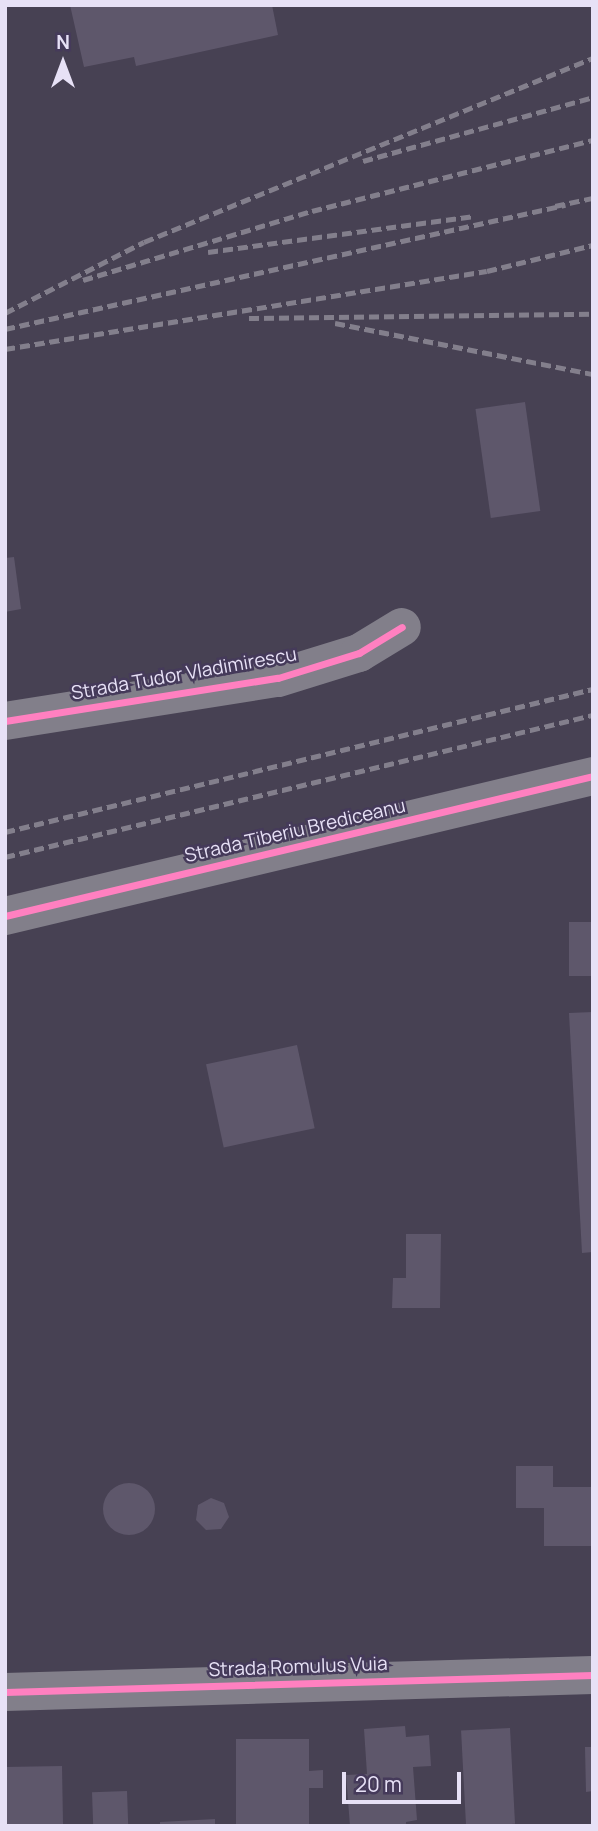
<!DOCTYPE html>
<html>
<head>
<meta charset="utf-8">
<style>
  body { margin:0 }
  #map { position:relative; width:598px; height:1831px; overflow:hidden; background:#474153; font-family:Manrope,sans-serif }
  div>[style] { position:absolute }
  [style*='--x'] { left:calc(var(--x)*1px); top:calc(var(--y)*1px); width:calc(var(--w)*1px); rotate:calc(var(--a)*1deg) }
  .building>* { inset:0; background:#5e576b; transform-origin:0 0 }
  .round { border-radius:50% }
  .minor>* { height:38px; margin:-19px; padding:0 19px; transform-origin:19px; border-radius:19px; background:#827f8a }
  .rail>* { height:5px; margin-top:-2.5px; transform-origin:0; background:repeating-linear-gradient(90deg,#837f8c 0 10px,transparent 0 15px) }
  .cycleway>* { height:7px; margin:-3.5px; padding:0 3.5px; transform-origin:3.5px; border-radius:3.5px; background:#ff80c0 }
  span { translate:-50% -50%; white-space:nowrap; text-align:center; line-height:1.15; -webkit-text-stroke:5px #453a5a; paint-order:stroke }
  .street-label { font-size:19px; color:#e7e1f6 }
  .frame { position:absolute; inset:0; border:7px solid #e7e1f6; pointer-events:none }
  .north { position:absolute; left:28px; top:28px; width:70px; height:70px; -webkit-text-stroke:5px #453a5a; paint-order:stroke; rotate:0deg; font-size:19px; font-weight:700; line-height:28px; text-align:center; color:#e7e1f6 }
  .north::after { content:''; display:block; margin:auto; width:24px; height:32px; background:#e7e1f6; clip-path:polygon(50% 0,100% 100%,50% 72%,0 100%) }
  .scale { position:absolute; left:342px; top:1772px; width:119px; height:32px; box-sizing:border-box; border:4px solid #e7e1f6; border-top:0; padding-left:9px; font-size:21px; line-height:24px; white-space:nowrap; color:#e7e1f6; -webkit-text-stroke:5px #453a5a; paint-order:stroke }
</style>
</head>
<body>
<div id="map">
  <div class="building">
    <i style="clip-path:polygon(70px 5px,272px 5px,278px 35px,136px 66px,134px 57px,84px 67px)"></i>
    <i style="left:525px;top:402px;width:110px;height:50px;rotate:82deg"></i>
    <i style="clip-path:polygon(14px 557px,21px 609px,5px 612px,5px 558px)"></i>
    <i style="left:569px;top:922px;width:24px;height:54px"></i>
    <i style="clip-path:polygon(593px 1012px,593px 1252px,582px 1253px,569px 1013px)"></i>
    <i style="left:297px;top:1045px;width:85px;height:93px;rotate:78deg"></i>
    <i style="clip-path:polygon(406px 1234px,441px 1234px,440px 1308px,392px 1308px,393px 1278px,406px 1278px)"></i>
    <i style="clip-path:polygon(516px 1466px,553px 1466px,553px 1487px,593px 1487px,593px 1546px,544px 1546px,544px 1508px,516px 1508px)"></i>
    <i class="round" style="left:103px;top:1483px;width:52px;height:52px"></i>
    <i style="clip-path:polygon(211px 1498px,224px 1503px,229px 1517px,221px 1529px,206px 1530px,196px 1520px,198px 1505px)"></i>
    <i style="clip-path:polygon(405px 1726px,406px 1737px,429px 1735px,431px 1766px,413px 1767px,417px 1820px,406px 1822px,406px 1826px,350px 1826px,346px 1775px,367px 1774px,364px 1729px)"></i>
    <i style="left:510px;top:1728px;width:96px;height:49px;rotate:87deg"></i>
    <i style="clip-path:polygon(236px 1739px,309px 1739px,309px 1771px,323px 1770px,323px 1788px,309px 1788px,309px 1826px,236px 1826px)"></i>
    <i style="clip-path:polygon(585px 1747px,593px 1747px,593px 1791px,586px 1792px)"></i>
    <i style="left:62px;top:1766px;width:60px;height:57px;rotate:89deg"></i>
    <i style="left:127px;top:1791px;width:35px;height:35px;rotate:88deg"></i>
    <i style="clip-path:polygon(215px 1819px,215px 1826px,160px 1826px,160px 1822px)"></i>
  </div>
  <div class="minor">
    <i style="--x:5;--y:721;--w:276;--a:-9"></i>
    <i style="--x:278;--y:678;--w:85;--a:-17.2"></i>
    <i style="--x:359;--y:653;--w:50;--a:-31.2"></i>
    <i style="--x:5;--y:916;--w:604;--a:-13.39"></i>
    <i style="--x:5;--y:1692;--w:588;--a:-1.66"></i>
  </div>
  <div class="rail">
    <i style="--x:363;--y:161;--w:239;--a:-15.5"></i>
    <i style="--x:555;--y:206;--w:39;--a:-12"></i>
    <i style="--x:208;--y:252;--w:269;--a:-7.7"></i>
    <i style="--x:83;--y:280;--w:239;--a:-16.8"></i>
    <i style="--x:312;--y:211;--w:290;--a:-14.2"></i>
    <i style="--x:5;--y:313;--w:156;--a:-27.1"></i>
    <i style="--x:144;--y:242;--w:485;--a:-22.3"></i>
    <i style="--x:249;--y:318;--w:344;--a:-0.7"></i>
    <i style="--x:335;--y:323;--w:263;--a:11.2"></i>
    <i style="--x:5;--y:329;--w:574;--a:-12.49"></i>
    <i style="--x:5;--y:349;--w:488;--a:-9.2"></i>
    <i style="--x:487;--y:271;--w:109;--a:-13.8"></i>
    <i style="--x:5;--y:832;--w:605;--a:-13.67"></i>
    <i style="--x:5;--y:857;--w:605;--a:-13.58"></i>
  </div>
  <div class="cycleway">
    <i style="--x:5;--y:721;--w:276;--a:-9"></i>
    <i style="--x:278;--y:678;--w:85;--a:-17.2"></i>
    <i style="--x:359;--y:653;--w:50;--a:-31.2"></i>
    <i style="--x:5;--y:916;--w:604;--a:-13.39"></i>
    <i style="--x:5;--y:1692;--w:588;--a:-1.66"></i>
  </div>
  <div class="street-label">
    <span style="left:184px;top:674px;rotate:-10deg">Strada Tudor Vladimirescu</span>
    <span style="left:295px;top:831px;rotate:-13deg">Strada Tiberiu Brediceanu</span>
    <span style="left:298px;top:1667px;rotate:-2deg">Strada Romulus Vuia</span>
  </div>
  <div class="frame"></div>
  <div class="north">N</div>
  <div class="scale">20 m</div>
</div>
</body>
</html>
